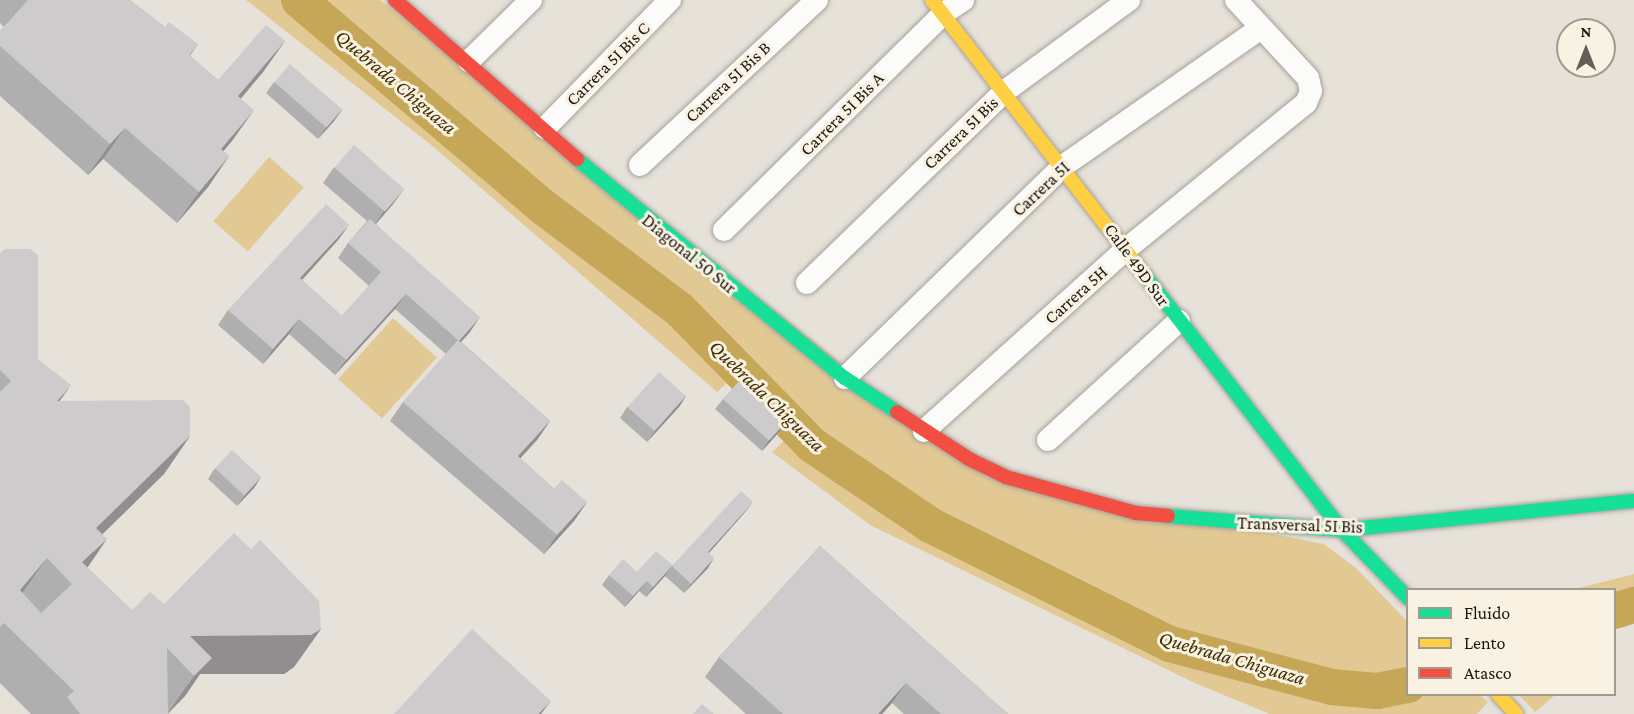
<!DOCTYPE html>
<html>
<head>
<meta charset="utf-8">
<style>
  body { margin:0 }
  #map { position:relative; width:1634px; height:714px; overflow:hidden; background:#e6e2d9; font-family:"Crimson Pro",serif }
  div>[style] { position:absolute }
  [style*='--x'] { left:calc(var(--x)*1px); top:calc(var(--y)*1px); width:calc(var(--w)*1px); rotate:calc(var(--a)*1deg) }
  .green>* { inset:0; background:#e2c994; transform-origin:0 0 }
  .river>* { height:36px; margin:-18px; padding:0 18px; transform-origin:18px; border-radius:18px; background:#c6a757 }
  .roads { filter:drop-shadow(0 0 2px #a5a19a) drop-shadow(0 0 2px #a5a19a) }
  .street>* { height:22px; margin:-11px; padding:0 11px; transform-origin:11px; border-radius:11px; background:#fbfbf9 }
  .fast>* { height:14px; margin:-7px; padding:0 7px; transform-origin:7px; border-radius:7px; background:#16e098 }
  .slow>* { height:14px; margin:-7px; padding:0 7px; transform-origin:7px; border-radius:7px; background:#ffcf43 }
  .jam>* { height:14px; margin:-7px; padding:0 7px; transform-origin:7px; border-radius:7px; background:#f24e42 }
  .wall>* { inset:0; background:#b0afaf }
  .shaded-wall>* { inset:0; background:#908e8e }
  .building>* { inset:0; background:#cdcbcb; transform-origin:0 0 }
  span { translate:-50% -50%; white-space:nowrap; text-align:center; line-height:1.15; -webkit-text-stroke:6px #f9f1e1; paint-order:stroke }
  .street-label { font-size:18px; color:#1c1913 }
  .water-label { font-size:20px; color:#412f02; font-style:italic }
  .legend { position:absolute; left:1406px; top:588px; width:210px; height:108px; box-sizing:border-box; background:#f9f1e1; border:2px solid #a19b8f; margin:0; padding:8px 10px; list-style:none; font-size:18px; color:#1c1913 }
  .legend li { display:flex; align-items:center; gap:12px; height:30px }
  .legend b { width:30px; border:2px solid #a19b8f }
  .north { position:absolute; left:1556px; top:18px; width:60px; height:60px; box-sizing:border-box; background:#f9f1e1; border:2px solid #a19b8f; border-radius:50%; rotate:0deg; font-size:16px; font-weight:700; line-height:24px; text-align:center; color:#1c1913 }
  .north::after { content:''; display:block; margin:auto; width:21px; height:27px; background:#635f58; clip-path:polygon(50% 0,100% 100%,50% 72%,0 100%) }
</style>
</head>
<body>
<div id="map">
  <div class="green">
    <i style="clip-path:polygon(246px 0,380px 0,987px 478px,1324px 544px,1356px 568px,1407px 621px,1408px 694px,1480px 695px,1488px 702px,1477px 714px,1270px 714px,1197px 684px,870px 525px,772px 452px,789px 436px,733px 377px,717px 392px,435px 148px)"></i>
    <i style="left:269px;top:157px;width:46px;height:85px;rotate:41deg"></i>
    <i style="left:393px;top:318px;width:59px;height:82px;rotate:42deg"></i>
    <i style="clip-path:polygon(1634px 574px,1634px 623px,1615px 625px,1614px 590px,1575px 589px)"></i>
    <i style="clip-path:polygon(1519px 695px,1555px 695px,1535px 712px)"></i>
  </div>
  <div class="river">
    <i style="--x:299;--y:0;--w:320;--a:40.3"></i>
    <i style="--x:543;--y:207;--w:170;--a:36.9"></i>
    <i style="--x:679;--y:309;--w:190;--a:45.6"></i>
    <i style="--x:812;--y:445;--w:143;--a:34.1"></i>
    <i style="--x:930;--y:525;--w:268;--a:26.4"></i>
    <i style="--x:1170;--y:644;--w:168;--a:14.9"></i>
    <i style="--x:1332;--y:687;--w:45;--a:5.1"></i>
    <i style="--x:1377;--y:691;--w:32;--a:-11"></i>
    <i style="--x:1614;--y:611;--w:21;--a:-17"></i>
  </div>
  <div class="roads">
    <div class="street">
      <i style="--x:469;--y:61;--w:87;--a:-44.5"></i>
      <i style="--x:545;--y:128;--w:179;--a:-45.7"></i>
      <i style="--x:640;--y:165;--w:242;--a:-43"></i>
      <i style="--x:724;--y:230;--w:309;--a:-44.6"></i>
      <i style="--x:944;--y:13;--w:23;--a:-34"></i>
      <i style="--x:807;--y:283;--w:276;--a:-44.1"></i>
      <i style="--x:1005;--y:91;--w:154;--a:-36.3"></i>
      <i style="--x:845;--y:378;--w:304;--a:-44.2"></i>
      <i style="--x:1063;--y:166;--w:241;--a:-34.9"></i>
      <i style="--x:924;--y:431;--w:270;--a:-42"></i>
      <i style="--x:1125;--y:250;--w:233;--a:-39.1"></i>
      <i style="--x:1306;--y:103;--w:13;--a:-67"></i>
      <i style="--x:1311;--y:91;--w:13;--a:-103"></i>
      <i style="--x:1308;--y:78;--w:106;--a:-132.7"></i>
      <i style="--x:1048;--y:440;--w:177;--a:-42.3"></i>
    </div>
    <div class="fast">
      <i style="--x:577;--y:159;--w:346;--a:39.3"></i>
      <i style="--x:845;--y:378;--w:62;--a:33.2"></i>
      <i style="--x:1137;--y:265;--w:335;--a:52.3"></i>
      <i style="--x:1342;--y:530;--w:95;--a:45.9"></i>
      <i style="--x:1168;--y:516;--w:175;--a:4.6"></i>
      <i style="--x:1342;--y:530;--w:293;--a:-5.7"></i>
    </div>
    <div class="slow">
      <i style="--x:932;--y:0;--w:335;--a:52.3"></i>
      <i style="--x:1498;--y:694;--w:27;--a:48"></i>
    </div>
    <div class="jam">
      <i style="--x:395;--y:0;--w:242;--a:41.1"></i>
      <i style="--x:897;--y:412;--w:86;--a:33.1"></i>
      <i style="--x:969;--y:459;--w:41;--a:25.9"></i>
      <i style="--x:1006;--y:477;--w:135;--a:15.5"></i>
      <i style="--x:1136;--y:513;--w:32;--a:5"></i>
    </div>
  </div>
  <div class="wall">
    <i style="clip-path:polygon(0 0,130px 0,165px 27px,198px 44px,190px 56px,218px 80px,285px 41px,263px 72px,241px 99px,232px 141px,223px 151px,229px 156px,208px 187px,177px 223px,103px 159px,88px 175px,0 96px,0 31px,4px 27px,0 23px)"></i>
    <i style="clip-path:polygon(274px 82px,342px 110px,334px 121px,318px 139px,266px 93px)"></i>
    <i style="clip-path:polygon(334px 167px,404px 189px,393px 204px,376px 224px,470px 332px,461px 342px,550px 421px,537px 440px,520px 458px,554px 489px,587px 502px,574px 521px,544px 554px,390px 421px,403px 402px,446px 354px,395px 309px,335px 375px,289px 334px,263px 364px,218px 325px,228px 310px,339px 239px,302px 280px,342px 316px,369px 286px,338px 258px,348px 243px,367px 221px,323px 183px)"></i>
    <i style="clip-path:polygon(0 253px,38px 359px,60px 401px,190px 436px,164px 474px,102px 534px,87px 568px,132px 610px,164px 604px,321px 629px,294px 667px,284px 674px,200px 674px,185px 696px,168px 714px,31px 714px,0 683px)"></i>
    <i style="clip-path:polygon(686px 396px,679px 407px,647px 442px,620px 418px,627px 407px)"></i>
    <i style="clip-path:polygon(723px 399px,787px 420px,780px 431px,762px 451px,715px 409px)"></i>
    <i style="clip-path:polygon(215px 468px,261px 477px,254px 488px,237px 506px,208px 479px)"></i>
    <i style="clip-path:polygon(746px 511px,709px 553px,708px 568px,684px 593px,665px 576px,646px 597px,639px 591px,625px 607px,602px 585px,609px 575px,637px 572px,673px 565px)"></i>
    <i style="clip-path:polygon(820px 546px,1008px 714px,904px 714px,892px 703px,882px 714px,746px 714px,705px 677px,719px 657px)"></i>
  </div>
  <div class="shaded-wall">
    <i style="clip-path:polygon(285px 41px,263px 72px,216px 127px,238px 96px)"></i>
    <i style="clip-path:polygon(254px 110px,232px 141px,199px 180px,221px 149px)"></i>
    <i style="clip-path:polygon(342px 110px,334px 121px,318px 139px,325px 129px)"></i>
    <i style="clip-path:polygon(125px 128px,103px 159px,88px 175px,110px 144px)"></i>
    <i style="clip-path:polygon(229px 156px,208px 187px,177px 223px,199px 192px)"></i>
    <i style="clip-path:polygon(404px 189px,393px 204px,373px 227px,384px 211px)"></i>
    <i style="clip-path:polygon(349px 225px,339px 239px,290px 293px,300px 278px)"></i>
    <i style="clip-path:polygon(406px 294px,395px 309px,335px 375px,346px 360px)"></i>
    <i style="clip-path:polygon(480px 317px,470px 332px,448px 356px,459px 341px)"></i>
    <i style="clip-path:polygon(299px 319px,289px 334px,263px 364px,273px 349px)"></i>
    <i style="clip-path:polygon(71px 385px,44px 423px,57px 401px)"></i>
    <i style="clip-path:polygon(686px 396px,679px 407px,647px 442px,655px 431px)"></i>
    <i style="clip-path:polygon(787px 420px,780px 431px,762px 451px,769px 440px)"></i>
    <i style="clip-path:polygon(550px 421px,537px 440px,505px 475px,518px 456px)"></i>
    <i style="clip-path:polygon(190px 436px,164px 474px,69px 567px,96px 528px)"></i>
    <i style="clip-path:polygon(261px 477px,254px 488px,237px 506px,245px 495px)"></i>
    <i style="clip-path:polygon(587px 502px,574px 521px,544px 554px,557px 535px)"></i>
    <i style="clip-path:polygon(753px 502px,746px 511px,701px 562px,708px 552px)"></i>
    <i style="clip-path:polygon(107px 539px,81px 577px,72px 584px,82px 562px)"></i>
    <i style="clip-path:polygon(47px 558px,20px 596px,20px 590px)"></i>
    <i style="clip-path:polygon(714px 558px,708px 568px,684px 593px,691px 584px)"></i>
    <i style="clip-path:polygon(673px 565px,665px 576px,646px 597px,653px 587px)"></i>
    <i style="clip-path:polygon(647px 581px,639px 591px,625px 607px,633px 596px)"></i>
    <i style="clip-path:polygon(321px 629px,294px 667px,284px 674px,200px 674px,185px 696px,167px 714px,194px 676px,190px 636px)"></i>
    <i style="clip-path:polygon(906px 683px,892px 703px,882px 714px,878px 714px)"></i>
    <i style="clip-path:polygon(551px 701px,541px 714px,538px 714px)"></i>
  </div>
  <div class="building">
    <i style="clip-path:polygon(28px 0,130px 0,165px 27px,169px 22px,198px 44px,189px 55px,218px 80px,266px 25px,285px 41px,238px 96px,254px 110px,221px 149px,229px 156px,199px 192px,125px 128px,110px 144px,0 46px,0 31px)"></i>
    <i style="left:290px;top:64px;width:69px;height:24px;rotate:41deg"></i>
    <i style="left:354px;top:145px;width:67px;height:30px;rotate:41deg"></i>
    <i style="clip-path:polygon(326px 204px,349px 225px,300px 278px,342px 316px,381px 272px,348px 243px,370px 219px,480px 317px,459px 341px,406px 294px,346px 360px,299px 319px,273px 349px,228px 310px)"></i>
    <i style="clip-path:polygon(evenodd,5px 249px,30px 249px,38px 255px,38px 359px,71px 385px,57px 401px,183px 400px,190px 407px,190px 436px,96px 528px,107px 539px,82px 562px,132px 610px,150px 592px,164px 604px,234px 533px,251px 549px,260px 540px,319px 601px,321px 629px,311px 635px,190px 636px,212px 658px,194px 676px,167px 648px,168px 714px,80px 714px,67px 697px,74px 691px,4px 623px,0 627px,0 392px,11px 381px,0 370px,0 253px,5px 249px,47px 558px,72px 584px,41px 613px,20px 590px,47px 558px)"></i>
    <i style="clip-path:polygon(458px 340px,550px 421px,518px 456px,554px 489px,562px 480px,587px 502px,557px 535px,403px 402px)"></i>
    <i style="left:659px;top:372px;width:36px;height:47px;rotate:42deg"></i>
    <i style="left:741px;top:379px;width:62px;height:27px;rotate:42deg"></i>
    <i style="left:232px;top:450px;width:40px;height:25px;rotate:43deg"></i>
    <i style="clip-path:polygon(741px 491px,753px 502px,708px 552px,714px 558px,691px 584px,672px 566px)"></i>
    <i style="clip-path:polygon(820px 546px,1008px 714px,941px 714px,906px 683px,878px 714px,783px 714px,719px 657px)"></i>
    <i style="clip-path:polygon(656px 551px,673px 565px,653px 587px,647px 581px,633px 596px,609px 575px,623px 559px,637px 572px)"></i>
    <i style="clip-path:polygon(472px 629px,551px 701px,538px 714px,394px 714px)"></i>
    <i style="clip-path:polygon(702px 704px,714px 714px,693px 714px)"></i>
  </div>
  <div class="street-label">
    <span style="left:608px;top:64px;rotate:-45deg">Carrera 5I Bis C</span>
    <span style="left:728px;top:82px;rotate:-43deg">Carrera 5I Bis B</span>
    <span style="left:842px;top:114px;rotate:-45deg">Carrera 5I Bis A</span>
    <span style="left:961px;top:133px;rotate:-44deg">Carrera 5I Bis</span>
    <span style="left:1041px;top:189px;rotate:-43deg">Carrera 5I</span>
    <span style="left:689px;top:254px;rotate:39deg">Diagonal 50 Sur</span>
    <span style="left:1137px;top:265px;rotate:54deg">Calle 49D Sur</span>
    <span style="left:1076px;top:295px;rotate:-42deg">Carrera 5H</span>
    <span style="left:1300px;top:525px;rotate:2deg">Transversal 5I Bis</span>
  </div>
  <div class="water-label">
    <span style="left:396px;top:82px;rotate:40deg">Quebrada Chiguaza</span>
    <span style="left:767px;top:396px;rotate:44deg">Quebrada Chiguaza</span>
    <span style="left:1232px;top:658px;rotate:16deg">Quebrada Chiguaza</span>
  </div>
  <ul class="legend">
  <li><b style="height:8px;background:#16e098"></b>Fluido</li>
  <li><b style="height:8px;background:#ffcf43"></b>Lento</li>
  <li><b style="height:8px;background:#f24e42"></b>Atasco</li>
  </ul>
  <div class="north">N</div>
</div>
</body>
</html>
